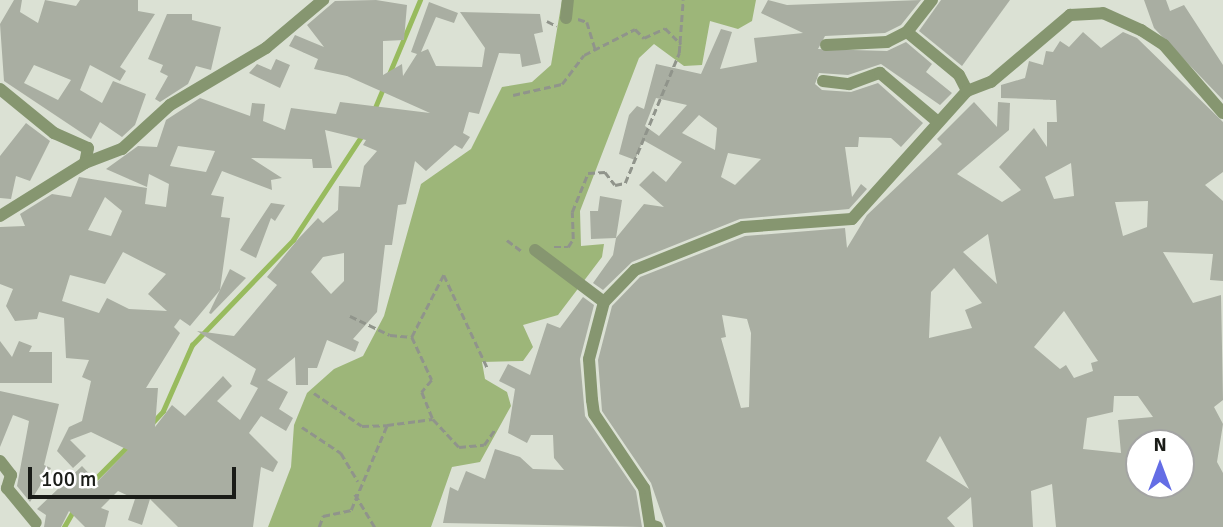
<!DOCTYPE html>
<html>
<head>
<meta charset="utf-8">
<style>
  body { margin:0 }
  #map { position:relative; width:1223px; height:527px; overflow:hidden; background:#dbe1d4; font-family:Signika,sans-serif }
  div>[style] { position:absolute }
  [style*='--x'] { left:calc(var(--x)*1px); top:calc(var(--y)*1px); width:calc(var(--w)*1px); rotate:calc(var(--a)*1deg) }
  .green>* { inset:0; background:#9db679 }
  .stream>* { height:4.5px; margin:-2.25px; padding:0 2.25px; transform-origin:2.25px; border-radius:2.25px; background:#98bb5e }
  .building>* { inset:0; background:#a9aea2 }
  .path>* { height:2.5px; margin-top:-1.25px; transform-origin:0; background:repeating-linear-gradient(90deg,#90948b 0 7px,transparent 0 10.5px) }
  .street>* { height:12px; margin:-6px; padding:0 6px; transform-origin:6px; border-radius:6px; background:#869670 }
  span { translate:-50% -50%; white-space:nowrap; text-align:center; line-height:1.15; -webkit-text-stroke:7px #fff; paint-order:stroke }
  .north { position:absolute; left:1125px; top:429px; width:70px; height:70px; box-sizing:border-box; background:#fff; border:2px solid #a3a4a3; border-radius:50%; rotate:0deg; font-size:19px; font-weight:700; line-height:28px; text-align:center; color:#1a1c18 }
  .north::after { content:''; display:block; margin:auto; width:24px; height:32px; background:#646de5; clip-path:polygon(50% 0,100% 100%,50% 72%,0 100%) }
  .scale { position:absolute; left:28px; top:467px; width:208px; height:32px; box-sizing:border-box; border:4px solid #1a1c18; border-top:0; padding-left:9px; font-size:21px; line-height:24px; white-space:nowrap; color:#1a1c18; -webkit-text-stroke:5px #fff; paint-order:stroke }
</style>
</head>
<body>
<div id="map">
  <div class="green">
    <i style="clip-path:polygon(562px 0,756px 0,752px 21px,738px 29px,710px 21px,702px 65px,684px 66px,654px 44px,639px 58px,580px 211px,581px 246px,604px 244px,602px 257px,558px 315px,523px 325px,533px 347px,523px 361px,482px 362px,485px 379px,507px 392px,511px 406px,480px 462px,452px 467px,431px 527px,268px 527px,291px 467px,294px 425px,307px 393px,334px 369px,363px 356px,384px 316px,421px 184px,471px 149px,502px 87px,532px 82px,551px 65px)"></i>
  </div>
  <div class="stream">
    <i style="--x:374;--y:110;--w:119;--a:-67.3"></i>
    <i style="--x:152;--y:423;--w:16;--a:-47"></i>
    <i style="--x:163;--y:411;--w:72;--a:-66.3"></i>
    <i style="--x:192;--y:345;--w:146;--a:-46.1"></i>
    <i style="--x:293;--y:240;--w:127;--a:-56.6"></i>
    <i style="--x:92;--y:482;--w:51;--a:-45"></i>
    <i style="--x:64;--y:527;--w:20;--a:-60"></i>
  </div>
  <div class="building">
    <i style="clip-path:polygon(evenodd,14px 0,22px 0,20px 12px,38px 23px,45px 0,76px 6px,80px 0,138px 0,138px 11px,155px 14px,120px 67px,126px 71px,120px 81px,90px 65px,80px 90px,102px 103px,113px 81px,146px 94px,135px 125px,122px 137px,100px 122px,91px 139px,4px 81px,0 24px,14px 0,34px 65px,71px 80px,58px 100px,24px 83px,34px 65px)"></i>
    <i style="clip-path:polygon(evenodd,376px 0,407px 5px,404px 40px,383px 41px,383px 75px,402px 64px,403px 76px,417px 54px,411px 52px,429px 2px,458px 13px,454px 23px,436px 17px,421px 52px,428px 49px,436px 66px,482px 67px,485px 48px,460px 12px,540px 14px,543px 32px,534px 34px,541px 63px,522px 67px,520px 54px,499px 53px,479px 114px,469px 112px,463px 133px,470px 137px,462px 149px,455px 145px,426px 171px,415px 161px,406px 204px,398px 205px,392px 245px,385px 245px,377px 312px,353px 339px,359px 342px,355px 352px,327px 340px,317px 368px,308px 368px,308px 385px,296px 385px,295px 357px,267px 380px,288px 392px,279px 409px,293px 418px,286px 431px,261px 416px,249px 433px,278px 462px,273px 472px,261px 467px,253px 527px,178px 527px,150px 499px,142px 525px,128px 520px,135px 499px,118px 491px,101px 508px,109px 511px,105px 527px,85px 527px,69px 511px,61px 527px,44px 527px,46px 515px,37px 509px,82px 466px,97px 482px,128px 450px,91px 432px,70px 440px,86px 456px,73px 468px,57px 451px,69px 427px,82px 421px,91px 381px,82px 377px,89px 360px,66px 358px,64px 318px,39px 312px,37px 319px,15px 321px,6px 306px,13px 289px,0 284px,0 227px,25px 226px,20px 214px,52px 194px,71px 197px,79px 177px,147px 188px,145px 204px,166px 207px,169px 184px,149px 174px,147px 187px,106px 169px,138px 146px,157px 147px,166px 120px,200px 98px,250px 116px,252px 103px,265px 104px,263px 121px,285px 130px,291px 108px,336px 114px,340px 102px,430px 113px,347px 76px,314px 69px,318px 59px,289px 46px,295px 35px,324px 47px,307px 25px,335px 1px,376px 0,325px 130px,366px 140px,363px 145px,377px 151px,364px 166px,360px 187px,339px 186px,338px 210px,323px 223px,318px 218px,299px 238px,267px 277px,277px 285px,234px 336px,197px 331px,256px 369px,250px 384px,258px 388px,240px 420px,217px 401px,232px 386px,223px 376px,185px 416px,172px 405px,155px 427px,158px 388px,146px 388px,180px 333px,174px 327px,180px 319px,190px 326px,220px 290px,230px 218px,221px 217px,224px 197px,211px 195px,222px 171px,272px 190px,271px 180px,282px 178px,251px 158px,312px 159px,313px 168px,332px 168px,325px 130px,376px 0,178px 146px,215px 151px,206px 172px,170px 166px,178px 146px,376px 0,105px 197px,122px 211px,111px 236px,88px 230px,105px 197px,376px 0,123px 252px,166px 274px,148px 294px,167px 311px,129px 309px,107px 298px,99px 313px,62px 301px,70px 275px,105px 284px,123px 252px,376px 0,344px 253px,344px 281px,331px 294px,311px 272px,323px 257px,344px 253px)"></i>
    <i style="clip-path:polygon(evenodd,768px 0,787px 5px,921px 0,901px 25px,885px 33px,825px 36px,818px 49px,887px 51px,906px 42px,932px 64px,926px 72px,952px 93px,940px 105px,881px 64px,848px 75px,819px 73px,815px 84px,822px 90px,851px 92px,878px 83px,923px 123px,901px 147px,891px 138px,859px 137px,858px 147px,845px 147px,852px 197px,861px 184px,867px 189px,849px 209px,740px 219px,632px 262px,603px 290px,593px 283px,613px 255px,616px 238px,644px 204px,664px 207px,639px 185px,653px 171px,666px 182px,682px 162px,643px 140px,635px 160px,619px 154px,629px 115px,637px 106px,644px 109px,656px 64px,701px 74px,721px 29px,732px 32px,720px 69px,757px 62px,754px 38px,803px 33px,761px 13px,768px 0,656px 98px,687px 105px,659px 136px,645px 126px,656px 98px,768px 0,699px 115px,717px 128px,715px 150px,682px 133px,699px 115px,768px 0,728px 153px,761px 159px,735px 185px,721px 177px,728px 153px)"></i>
    <i style="clip-path:polygon(941px 0,1010px 0,962px 66px,919px 31px)"></i>
    <i style="clip-path:polygon(1144px 0,1166px 0,1170px 11px,1184px 5px,1223px 65px,1223px 100px,1154px 28px)"></i>
    <i style="clip-path:polygon(167px 14px,192px 14px,192px 20px,221px 27px,211px 70px,196px 66px,188px 84px,160px 102px,155px 99px,168px 76px,160px 72px,163px 65px,148px 59px)"></i>
    <i style="clip-path:polygon(evenodd,1083px 32px,1101px 48px,1123px 32px,1137px 38px,1223px 122px,1223px 172px,1205px 185px,1223px 201px,1223px 281px,1210px 280px,1213px 254px,1163px 252px,1193px 303px,1221px 295px,1223px 400px,1214px 407px,1223px 424px,1217px 462px,1223px 473px,1223px 527px,1056px 527px,1052px 484px,1031px 491px,1033px 527px,973px 527px,971px 497px,947px 518px,955px 527px,666px 527px,651px 483px,602px 411px,598px 360px,612px 306px,640px 277px,745px 236px,845px 228px,847px 248px,867px 215px,942px 144px,937px 139px,974px 102px,997px 127px,998px 102px,1010px 103px,1009px 130px,957px 174px,1002px 202px,1021px 190px,999px 167px,1034px 128px,1047px 147px,1047px 122px,1057px 122px,1056px 100px,1001px 98px,1001px 85px,1025px 78px,1029px 61px,1043px 65px,1046px 51px,1053px 52px,1060px 41px,1069px 47px,1083px 32px,1071px 163px,1074px 196px,1054px 199px,1045px 177px,1071px 163px,1083px 32px,1148px 201px,1147px 227px,1123px 236px,1115px 202px,1148px 201px,1083px 32px,988px 234px,997px 284px,963px 252px,988px 234px,1083px 32px,954px 268px,982px 303px,965px 310px,972px 328px,929px 338px,931px 292px,954px 268px,1083px 32px,1064px 311px,1098px 361px,1091px 363px,1093px 371px,1074px 378px,1066px 365px,1060px 369px,1034px 347px,1064px 311px,1083px 32px,722px 315px,747px 319px,751px 333px,749px 407px,741px 408px,721px 338px,726px 337px,722px 315px,1083px 32px,1114px 396px,1138px 396px,1153px 417px,1118px 420px,1121px 453px,1083px 449px,1087px 418px,1113px 412px,1114px 396px,1083px 32px,1161px 430px,1181px 443px,1181px 485px,1139px 485px,1139px 443px,1161px 430px,1083px 32px,940px 436px,969px 489px,926px 461px,940px 436px)"></i>
    <i style="clip-path:polygon(276px 59px,290px 65px,280px 88px,249px 73px,257px 64px,271px 70px)"></i>
    <i style="clip-path:polygon(26px 123px,50px 141px,30px 181px,16px 176px,11px 199px,0 198px,0 156px)"></i>
    <i style="clip-path:polygon(600px 196px,622px 200px,616px 238px,591px 239px,590px 211px,598px 211px)"></i>
    <i style="clip-path:polygon(271px 203px,285px 205px,275px 221px,271px 218px,256px 258px,240px 250px)"></i>
    <i style="clip-path:polygon(230px 269px,246px 278px,211px 314px,209px 313px)"></i>
    <i style="clip-path:polygon(583px 297px,594px 305px,580px 359px,585px 416px,636px 491px,642px 527px,443px 523px,450px 487px,458px 491px,466px 471px,485px 479px,495px 449px,520px 457px,533px 469px,564px 470px,554px 458px,553px 435px,531px 435px,527px 443px,508px 433px,515px 389px,499px 381px,508px 364px,530px 375px,547px 323px,560px 328px)"></i>
    <i style="clip-path:polygon(0 341px,12px 357px,19px 341px,32px 346px,29px 352px,52px 352px,52px 383px,0 383px)"></i>
    <i style="clip-path:polygon(0 391px,59px 404px,44px 465px,51px 468px,30px 502px,17px 486px,29px 421px,13px 415px,0 447px)"></i>
  </div>
  <div class="path">
    <i style="--x:578;--y:19;--w:9;--a:18"></i>
    <i style="--x:587;--y:22;--w:28;--a:73"></i>
    <i style="--x:547;--y:21;--w:11;--a:27"></i>
    <i style="--x:513;--y:95;--w:50;--a:-12.7"></i>
    <i style="--x:562;--y:84;--w:36;--a:-53"></i>
    <i style="--x:584;--y:55;--w:57;--a:-27"></i>
    <i style="--x:635;--y:29;--w:13;--a:45"></i>
    <i style="--x:644;--y:38;--w:23;--a:-25"></i>
    <i style="--x:665;--y:28;--w:23;--a:45"></i>
    <i style="--x:507;--y:240;--w:20;--a:37"></i>
    <i style="--x:554;--y:247;--w:14;--a:0"></i>
    <i style="--x:568;--y:247;--w:9;--a:-58"></i>
    <i style="--x:573;--y:239;--w:27;--a:-92"></i>
    <i style="--x:572;--y:212;--w:42;--a:-67.7"></i>
    <i style="--x:588;--y:173;--w:17;--a:-3"></i>
    <i style="--x:605;--y:172;--w:16;--a:52"></i>
    <i style="--x:615;--y:185;--w:10;--a:-11"></i>
    <i style="--x:625;--y:183;--w:141;--a:-67.4"></i>
    <i style="--x:679;--y:53;--w:53;--a:-85.7"></i>
    <i style="--x:444;--y:275;--w:70;--a:117.3"></i>
    <i style="--x:412;--y:337;--w:47;--a:65.1"></i>
    <i style="--x:432;--y:380;--w:16;--a:130"></i>
    <i style="--x:422;--y:392;--w:29;--a:68"></i>
    <i style="--x:433;--y:419;--w:38;--a:47"></i>
    <i style="--x:459;--y:447;--w:25;--a:-5"></i>
    <i style="--x:484;--y:445;--w:19;--a:-55"></i>
    <i style="--x:444;--y:275;--w:104;--a:64.9"></i>
    <i style="--x:350;--y:316;--w:44;--a:25.4"></i>
    <i style="--x:390;--y:335;--w:22;--a:5"></i>
    <i style="--x:314;--y:393;--w:58;--a:34.5"></i>
    <i style="--x:362;--y:426;--w:25;--a:-2"></i>
    <i style="--x:302;--y:427;--w:47;--a:33.7"></i>
    <i style="--x:341;--y:453;--w:33;--a:59"></i>
    <i style="--x:355;--y:494;--w:39;--a:59"></i>
    <i style="--x:319;--y:527;--w:12;--a:-70"></i>
    <i style="--x:323;--y:516;--w:29;--a:-12"></i>
    <i style="--x:351;--y:510;--w:92;--a:-67"></i>
    <i style="--x:387;--y:425;--w:46;--a:-7.4"></i>
  </div>
  <div class="street">
    <i style="--x:932;--y:0;--w:41;--a:128"></i>
    <i style="--x:907;--y:32;--w:67;--a:39.6"></i>
    <i style="--x:959;--y:75;--w:18;--a:63"></i>
    <i style="--x:566;--y:18;--w:18;--a:-84"></i>
    <i style="--x:826;--y:45;--w:61;--a:-2.8"></i>
    <i style="--x:887;--y:42;--w:22;--a:-27"></i>
    <i style="--x:823;--y:81;--w:26;--a:7"></i>
    <i style="--x:849;--y:84;--w:33;--a:-20"></i>
    <i style="--x:880;--y:73;--w:76;--a:40.2"></i>
    <i style="--x:0;--y:89;--w:70;--a:39.2"></i>
    <i style="--x:54;--y:133;--w:37;--a:24"></i>
    <i style="--x:88;--y:148;--w:15;--a:101"></i>
    <i style="--x:0;--y:216;--w:100;--a:-31.9"></i>
    <i style="--x:85;--y:163;--w:40;--a:-21"></i>
    <i style="--x:122;--y:149;--w:65;--a:-42.5"></i>
    <i style="--x:170;--y:105;--w:112;--a:-30.7"></i>
    <i style="--x:266;--y:48;--w:75;--a:-40.1"></i>
    <i style="--x:535;--y:250;--w:86;--a:37"></i>
    <i style="--x:0;--y:461;--w:18;--a:52"></i>
    <i style="--x:11;--y:475;--w:14;--a:107"></i>
    <i style="--x:7;--y:488;--w:45;--a:50.4"></i>
    <i style="--x:657;--y:527;--w:7;--a:-164"></i>
    <i style="--x:650;--y:525;--w:37;--a:-99"></i>
    <i style="--x:644;--y:488;--w:89;--a:-124"></i>
    <i style="--x:594;--y:414;--w:14;--a:-98"></i>
    <i style="--x:592;--y:400;--w:41;--a:-94.2"></i>
    <i style="--x:589;--y:359;--w:59;--a:-75.3"></i>
    <i style="--x:604;--y:302;--w:45;--a:-45.9"></i>
    <i style="--x:635;--y:270;--w:116;--a:-21.7"></i>
    <i style="--x:743;--y:227;--w:109;--a:-4.2"></i>
    <i style="--x:852;--y:219;--w:172;--a:-48.1"></i>
    <i style="--x:967;--y:91;--w:26;--a:-21"></i>
    <i style="--x:991;--y:82;--w:104;--a:-40.3"></i>
    <i style="--x:1070;--y:15;--w:33;--a:-3"></i>
    <i style="--x:1103;--y:13;--w:42;--a:24.1"></i>
    <i style="--x:1141;--y:30;--w:27;--a:33"></i>
    <i style="--x:1164;--y:45;--w:90;--a:49.1"></i>
  </div>
  <div class="north">N</div>
  <div class="scale">100 m</div>
</div>
</body>
</html>
